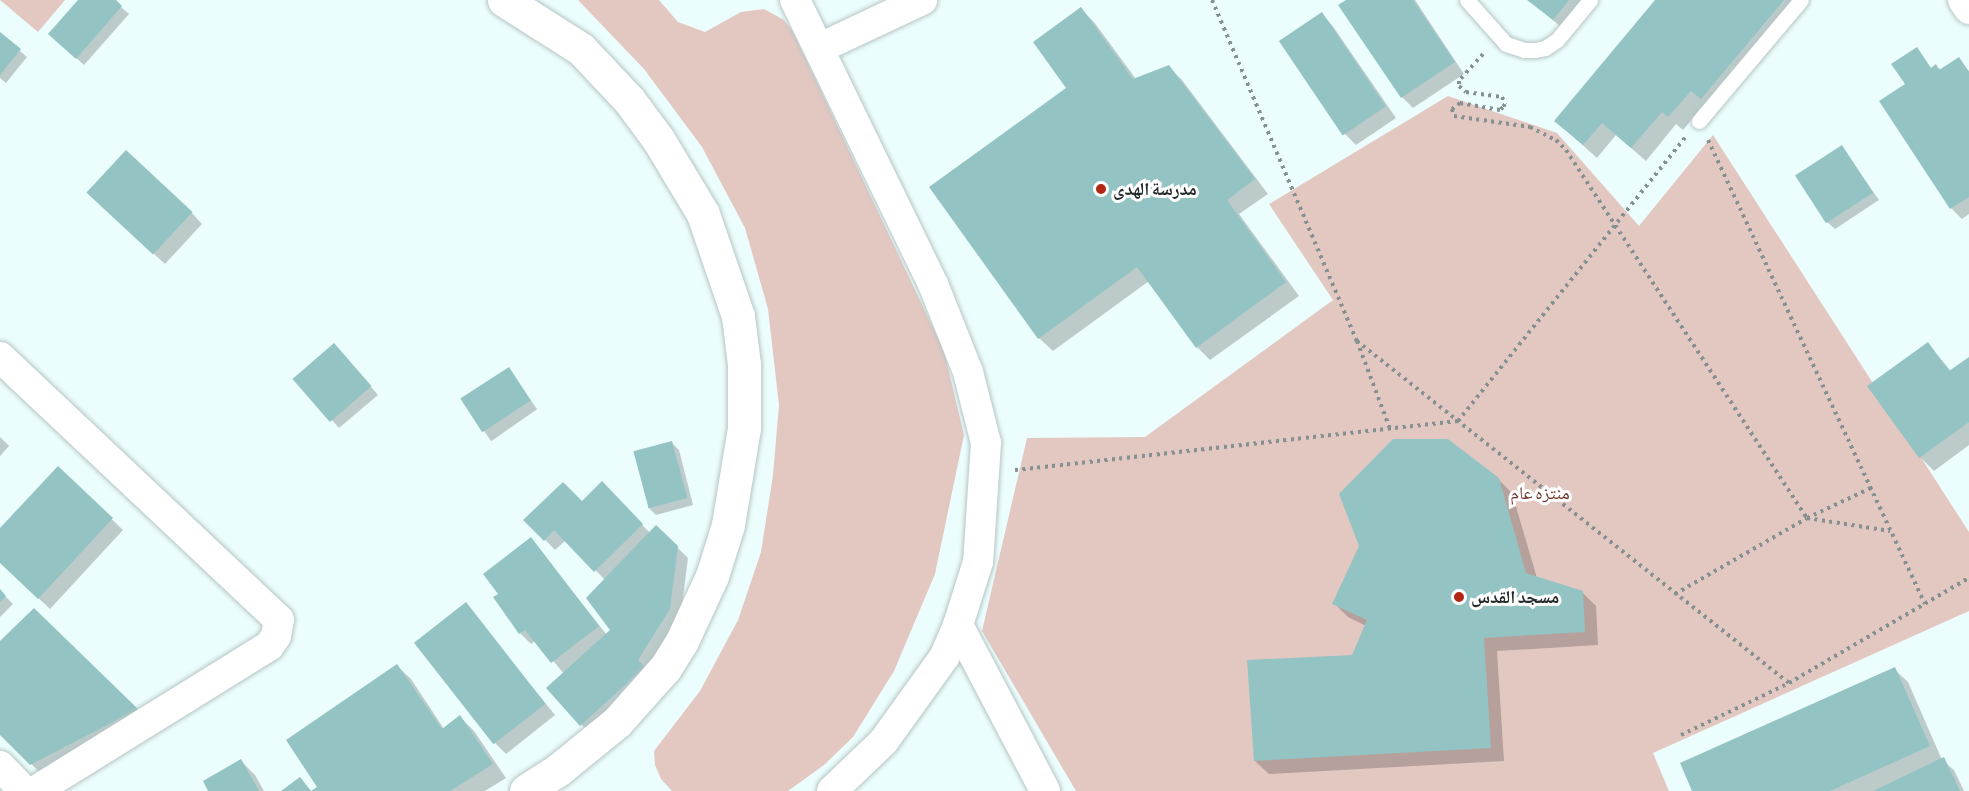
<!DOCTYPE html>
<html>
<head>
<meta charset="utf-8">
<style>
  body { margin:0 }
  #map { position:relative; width:1969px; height:791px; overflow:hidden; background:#ecfdfd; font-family:"Asap Condensed","Noto Naskh Arabic",sans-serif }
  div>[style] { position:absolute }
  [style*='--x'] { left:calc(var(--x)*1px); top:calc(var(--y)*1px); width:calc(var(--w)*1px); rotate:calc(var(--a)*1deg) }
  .green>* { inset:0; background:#e3c8c2 }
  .shadow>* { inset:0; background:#0003; transform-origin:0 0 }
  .building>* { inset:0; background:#94c3c4; transform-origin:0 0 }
  .path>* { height:4px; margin-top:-2px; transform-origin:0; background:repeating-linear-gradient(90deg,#859090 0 3px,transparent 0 7.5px) }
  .roads { filter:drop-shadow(0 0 2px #b5c5c5) drop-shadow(0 0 2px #b5c5c5) }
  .service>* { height:15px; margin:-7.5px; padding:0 7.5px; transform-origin:7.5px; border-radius:7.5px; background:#fff }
  .minor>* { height:30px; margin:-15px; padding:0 15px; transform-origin:15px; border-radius:15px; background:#fff }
  .primary>* { height:33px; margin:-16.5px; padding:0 16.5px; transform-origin:16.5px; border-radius:16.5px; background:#fff }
  .dots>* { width:16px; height:16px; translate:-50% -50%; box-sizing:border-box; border:3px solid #fff; border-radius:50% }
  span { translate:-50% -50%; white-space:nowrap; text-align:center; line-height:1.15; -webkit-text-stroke:6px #fff; paint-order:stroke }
  .poi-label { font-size:18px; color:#252b2b; font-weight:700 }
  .left { translate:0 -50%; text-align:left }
  .park-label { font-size:18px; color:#70392f }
</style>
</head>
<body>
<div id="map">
  <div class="green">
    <i style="clip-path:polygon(0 0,65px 0,38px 32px)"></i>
    <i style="clip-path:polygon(578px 0,659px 0,678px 22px,705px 32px,741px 12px,764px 9px,784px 20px,793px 32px,944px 351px,964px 435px,935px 574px,894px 671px,853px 737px,824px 765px,788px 791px,672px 791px,661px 779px,655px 765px,654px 751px,700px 691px,738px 620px,761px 552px,773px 475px,779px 405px,768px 309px,745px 228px,702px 147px,644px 69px)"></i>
    <i style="clip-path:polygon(1448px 96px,1557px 133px,1639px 226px,1713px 135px,1969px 532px,1969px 611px,1653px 753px,1669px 791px,1076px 791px,982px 631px,1027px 438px,1145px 437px,1333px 300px,1269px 204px)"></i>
  </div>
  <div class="shadow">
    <i style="clip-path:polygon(80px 0,113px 0,129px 14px,84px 65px,57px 41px)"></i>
    <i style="clip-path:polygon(1348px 0,1415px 0,1464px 74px,1413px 108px,1402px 97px)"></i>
    <i style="clip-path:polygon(1529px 0,1582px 0,1561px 27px)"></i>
    <i style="clip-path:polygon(1657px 0,1808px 0,1715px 111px,1705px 104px,1683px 130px,1676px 124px,1646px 161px,1616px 135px,1597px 158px,1556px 121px)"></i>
    <i style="clip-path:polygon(1081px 9px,1094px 22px,1136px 79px,1168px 67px,1182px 80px,1268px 194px,1239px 214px,1299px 296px,1210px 360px,1197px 347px,1149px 281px,1053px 351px,1039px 338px,1068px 88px)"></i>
    <i style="clip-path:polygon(1321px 14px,1332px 25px,1396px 118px,1356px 145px,1345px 134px,1281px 42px)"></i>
    <i style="clip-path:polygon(0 34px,27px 57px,6px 83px,0 78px)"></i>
    <i style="clip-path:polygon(1958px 59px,1969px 71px,1969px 214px,1962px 219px,1951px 208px,1881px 102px,1936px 66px,1941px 70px)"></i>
    <i style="clip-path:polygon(1842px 147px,1879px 200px,1835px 229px,1827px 222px)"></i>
    <i style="clip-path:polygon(99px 204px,192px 213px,202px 224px,165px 264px)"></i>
    <i style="clip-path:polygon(1928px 344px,1951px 371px,1969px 358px,1969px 445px,1934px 471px,1920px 457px,1869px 387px)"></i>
    <i style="clip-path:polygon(341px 352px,378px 395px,339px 428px,294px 378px)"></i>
    <i style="left:509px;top:369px;width:49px;height:56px;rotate:55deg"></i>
    <i style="clip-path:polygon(0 437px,9px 446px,0 456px)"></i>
    <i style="clip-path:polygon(672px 443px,679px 450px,693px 505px,656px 515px,648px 507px)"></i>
    <i style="clip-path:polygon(58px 468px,123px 530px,50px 609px,0 562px,0 530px)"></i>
    <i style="clip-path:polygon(1498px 479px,1512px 493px,1537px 578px,1582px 592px,1596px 606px,1598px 645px,1497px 651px,1504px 761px,1269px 774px,1255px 761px,1353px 656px,1366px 626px,1348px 617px,1334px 603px)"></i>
    <i style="clip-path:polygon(602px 483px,650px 533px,656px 527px,688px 558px,680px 621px,648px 671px,592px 736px,548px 688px,564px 674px,536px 640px,531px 644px,520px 633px,500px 594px,531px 539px,607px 635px,612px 630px,605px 580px,566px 540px,555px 550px,526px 520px,582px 503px)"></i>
    <i style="clip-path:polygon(0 591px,13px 604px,0 617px)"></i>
    <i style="clip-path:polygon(465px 604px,555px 715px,506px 754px,495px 743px)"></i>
    <i style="clip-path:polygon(34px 610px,150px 723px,45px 778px,0 732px,0 643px)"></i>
    <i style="clip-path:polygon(397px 666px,411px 679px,444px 729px,460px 717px,474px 731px,506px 778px,485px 791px,314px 791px,319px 787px)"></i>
    <i style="clip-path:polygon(1894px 669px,1908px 682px,1942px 760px,1954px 770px,1964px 791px,1694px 791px)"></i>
    <i style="clip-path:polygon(241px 761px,255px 775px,264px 791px,210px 791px)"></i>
  </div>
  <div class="building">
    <i style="clip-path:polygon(78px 0,116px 0,122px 6px,76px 59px,48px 34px)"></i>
    <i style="clip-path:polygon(1346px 0,1413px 0,1455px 62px,1401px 98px,1338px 5px)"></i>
    <i style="clip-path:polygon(1527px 0,1569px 0,1553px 20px)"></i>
    <i style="clip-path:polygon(1655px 0,1784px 0,1701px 99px,1691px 91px,1668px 117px,1662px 112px,1631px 148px,1602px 123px,1583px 145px,1554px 121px)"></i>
    <i style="clip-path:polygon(1081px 7px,1133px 79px,1169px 65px,1255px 179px,1227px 200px,1286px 282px,1196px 348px,1137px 267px,1038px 339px,929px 187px,1066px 88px,1033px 42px)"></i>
    <i style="left:1322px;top:12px;width:114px;height:52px;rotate:56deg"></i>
    <i style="clip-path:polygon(0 32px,21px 49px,0 75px)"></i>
    <i style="clip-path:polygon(1917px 47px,1931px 68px,1936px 64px,1939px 70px,1959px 57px,1969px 72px,1969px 197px,1950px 209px,1879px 101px,1905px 84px,1891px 64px)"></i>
    <i style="left:1842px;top:145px;width:57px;height:56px;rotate:57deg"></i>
    <i style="left:126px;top:150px;width:91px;height:58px;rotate:43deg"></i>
    <i style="clip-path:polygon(1928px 342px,1949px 371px,1969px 357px,1969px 422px,1919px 458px,1867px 386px)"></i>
    <i style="left:334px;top:343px;width:57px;height:55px;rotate:49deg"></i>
    <i style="left:509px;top:367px;width:40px;height:58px;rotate:57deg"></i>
    <i style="clip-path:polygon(1393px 439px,1448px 439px,1499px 478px,1526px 573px,1583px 591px,1585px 632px,1484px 638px,1491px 748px,1254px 761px,1247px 660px,1352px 655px,1367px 620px,1332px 604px,1359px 546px,1339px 494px)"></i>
    <i style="left:672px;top:441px;width:59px;height:40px;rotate:75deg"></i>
    <i style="clip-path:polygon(58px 466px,113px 518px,38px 599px,0 563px,0 528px)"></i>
    <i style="clip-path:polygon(602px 481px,643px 524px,594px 572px,554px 530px,544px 541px,523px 520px,563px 482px,582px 501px)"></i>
    <i style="clip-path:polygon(656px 525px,678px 546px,670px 609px,638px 660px,645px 667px,580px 726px,546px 688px,610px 630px,586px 598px)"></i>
    <i style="clip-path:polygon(531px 537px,599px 626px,551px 663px,525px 630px,519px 634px,493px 597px,498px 594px,483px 574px)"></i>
    <i style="clip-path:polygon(0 589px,6px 596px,0 602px)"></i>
    <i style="left:466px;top:602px;width:129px;height:66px;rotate:52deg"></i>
    <i style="clip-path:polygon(34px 608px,138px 709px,30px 765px,0 735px,0 641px)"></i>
    <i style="clip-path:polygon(397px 664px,442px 729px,460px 715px,493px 764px,450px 791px,311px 791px,317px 787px,286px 740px)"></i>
    <i style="clip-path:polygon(1895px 667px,1930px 746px,1830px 791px,1692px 791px,1680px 763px)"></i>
    <i style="clip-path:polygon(1944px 757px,1960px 791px,1873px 791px)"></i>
    <i style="clip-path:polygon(241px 759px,259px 791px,208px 791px,203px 781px)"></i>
    <i style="clip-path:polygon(300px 777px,311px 791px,281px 791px)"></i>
  </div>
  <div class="path">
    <i style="--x:1212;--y:0;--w:371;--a:67"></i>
    <i style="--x:1357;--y:341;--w:94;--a:69.4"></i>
    <i style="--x:1483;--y:54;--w:36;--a:132"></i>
    <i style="--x:1459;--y:81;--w:5;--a:90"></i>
    <i style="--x:1459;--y:86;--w:9;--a:41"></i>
    <i style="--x:1466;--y:92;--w:36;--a:8"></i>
    <i style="--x:1502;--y:97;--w:8;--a:67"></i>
    <i style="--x:1505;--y:104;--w:4;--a:124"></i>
    <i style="--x:1503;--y:107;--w:4;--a:135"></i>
    <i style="--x:1500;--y:110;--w:41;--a:-170.1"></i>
    <i style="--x:1460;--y:103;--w:10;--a:143"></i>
    <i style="--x:1452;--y:109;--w:7;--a:74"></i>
    <i style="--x:1454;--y:116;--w:77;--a:8.2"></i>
    <i style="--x:1530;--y:127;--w:29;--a:27"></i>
    <i style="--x:1556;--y:140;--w:14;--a:45"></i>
    <i style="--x:1566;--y:150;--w:440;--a:56.8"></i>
    <i style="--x:1807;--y:518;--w:84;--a:8.9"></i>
    <i style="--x:1708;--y:140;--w:512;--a:64.94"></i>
    <i style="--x:1357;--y:341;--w:551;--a:38.37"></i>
    <i style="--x:1015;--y:470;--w:446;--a:-6.3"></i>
    <i style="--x:1458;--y:421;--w:363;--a:-51.3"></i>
    <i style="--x:1675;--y:594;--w:152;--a:-29.9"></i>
    <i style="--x:1807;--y:518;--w:71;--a:-25.1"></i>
    <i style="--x:1681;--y:735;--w:120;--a:-25.7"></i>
    <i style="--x:1789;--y:683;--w:208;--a:-30.3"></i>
  </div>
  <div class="roads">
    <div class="service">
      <i style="--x:1467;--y:0;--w:59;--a:48.4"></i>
      <i style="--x:1506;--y:44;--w:19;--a:18"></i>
      <i style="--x:1524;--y:50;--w:11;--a:0"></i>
      <i style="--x:1535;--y:50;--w:10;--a:-11"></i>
      <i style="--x:1545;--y:48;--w:14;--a:-34"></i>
      <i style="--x:1557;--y:40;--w:52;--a:-50.5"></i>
      <i style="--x:1699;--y:121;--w:158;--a:-49.9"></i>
    </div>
    <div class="minor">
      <i style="--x:795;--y:0;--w:316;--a:64.1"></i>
      <i style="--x:933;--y:284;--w:95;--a:68.3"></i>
      <i style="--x:968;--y:372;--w:73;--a:75.8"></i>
      <i style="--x:986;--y:443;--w:119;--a:93.8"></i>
      <i style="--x:978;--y:562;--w:66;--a:107.6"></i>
      <i style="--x:958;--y:625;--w:34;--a:113"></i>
      <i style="--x:945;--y:656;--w:105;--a:125.7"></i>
      <i style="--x:884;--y:741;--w:72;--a:136.1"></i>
      <i style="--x:1963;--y:0;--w:11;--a:56"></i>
      <i style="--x:820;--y:48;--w:113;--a:-25.2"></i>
      <i style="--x:0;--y:357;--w:383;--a:43.3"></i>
      <i style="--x:279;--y:620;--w:16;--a:101"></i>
      <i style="--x:276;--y:636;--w:12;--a:125"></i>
      <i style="--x:269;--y:646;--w:275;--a:148.2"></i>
      <i style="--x:958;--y:625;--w:187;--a:62.3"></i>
      <i style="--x:0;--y:766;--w:35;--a:46"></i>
    </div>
    <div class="primary">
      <i style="--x:504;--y:0;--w:91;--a:32.5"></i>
      <i style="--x:581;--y:49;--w:70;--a:46.7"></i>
      <i style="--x:629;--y:100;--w:49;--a:53.4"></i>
      <i style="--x:658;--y:139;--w:87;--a:59"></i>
      <i style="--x:703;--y:214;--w:108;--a:71.1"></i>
      <i style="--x:738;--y:316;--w:48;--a:82.9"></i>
      <i style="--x:744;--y:364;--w:64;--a:90"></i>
      <i style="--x:744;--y:428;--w:98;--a:99.4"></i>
      <i style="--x:728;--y:525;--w:53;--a:107.4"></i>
      <i style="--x:712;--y:576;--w:72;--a:114.8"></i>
      <i style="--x:682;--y:641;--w:32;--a:122"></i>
      <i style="--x:665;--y:668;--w:72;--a:131.6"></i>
      <i style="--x:617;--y:722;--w:76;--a:140.9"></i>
      <i style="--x:558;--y:770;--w:38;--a:147"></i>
    </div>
  </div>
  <div class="dots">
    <i style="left:1101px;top:189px;background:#b32613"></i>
    <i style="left:1459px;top:597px;background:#b32613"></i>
  </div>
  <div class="poi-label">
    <span class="left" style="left:1113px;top:189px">مدرسة الهدى</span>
    <span class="left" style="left:1471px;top:597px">مسجد القدس</span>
  </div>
  <div class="park-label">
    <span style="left:1540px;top:493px">منتزه عام</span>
  </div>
</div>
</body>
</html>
